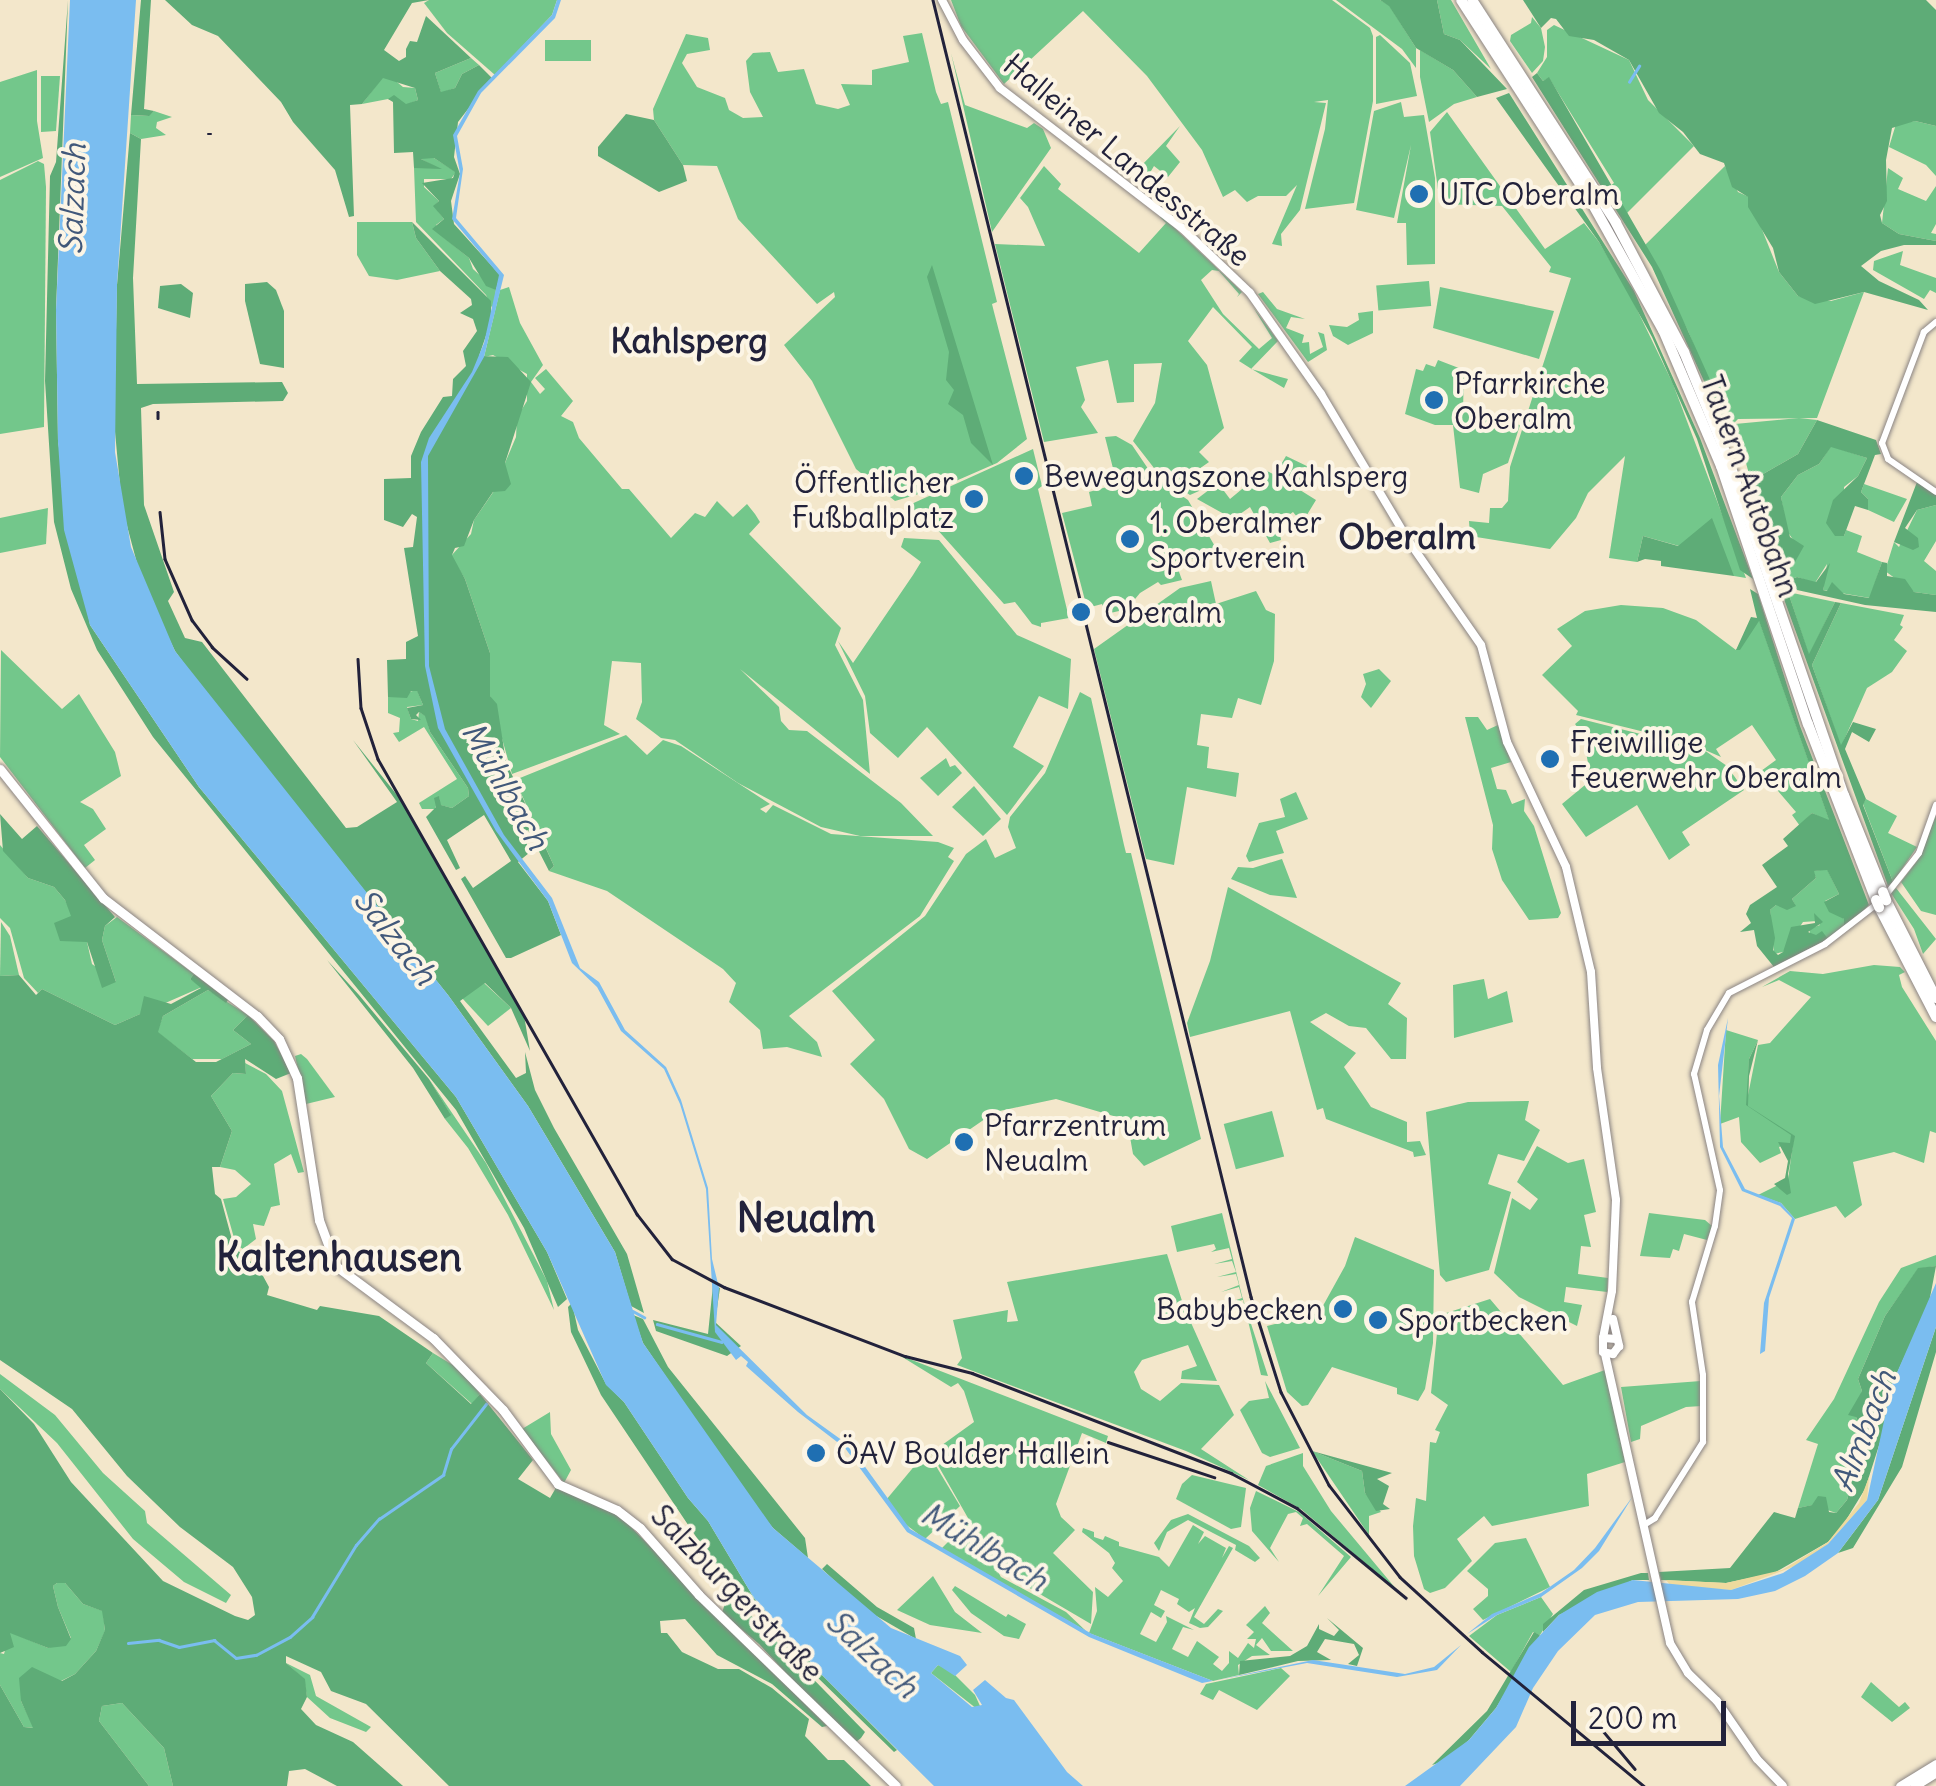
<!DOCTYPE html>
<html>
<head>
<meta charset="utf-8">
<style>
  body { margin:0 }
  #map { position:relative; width:1936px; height:1786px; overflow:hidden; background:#f3e7cb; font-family:Delius,sans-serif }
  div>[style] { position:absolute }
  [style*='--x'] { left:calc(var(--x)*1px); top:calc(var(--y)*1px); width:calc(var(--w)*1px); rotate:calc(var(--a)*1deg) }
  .green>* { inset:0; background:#73c78b; transform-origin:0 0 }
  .forest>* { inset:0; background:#5eac77 }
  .sand>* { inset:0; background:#eeda9e }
  .water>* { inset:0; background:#7abdf0 }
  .stream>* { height:2.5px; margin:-1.25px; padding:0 1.25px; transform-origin:1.25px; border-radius:1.25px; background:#7abdf0 }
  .roads { filter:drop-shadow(0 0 2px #8a8483) drop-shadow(0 0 2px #8a8483) }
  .tertiary>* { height:6px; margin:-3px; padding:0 3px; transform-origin:3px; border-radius:3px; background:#fff }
  .secondary>* { height:8px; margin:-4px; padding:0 4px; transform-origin:4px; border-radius:4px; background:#fff }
  .primary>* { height:9px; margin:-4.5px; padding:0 4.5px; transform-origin:4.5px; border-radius:4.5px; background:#fff }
  .motorway>* { height:10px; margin:-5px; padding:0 5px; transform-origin:5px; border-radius:5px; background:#fff }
  .rail>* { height:2.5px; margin:-1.25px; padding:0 1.25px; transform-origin:1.25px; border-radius:1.25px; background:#22223b }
  .bridges { filter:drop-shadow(0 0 2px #8a8483) drop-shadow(0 0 2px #8a8483) }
  .motorway-bridge>* { height:10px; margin:-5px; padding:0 5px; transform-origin:5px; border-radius:5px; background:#fff }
  .dots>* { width:28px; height:28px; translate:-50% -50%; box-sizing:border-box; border:5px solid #fcf5e5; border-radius:50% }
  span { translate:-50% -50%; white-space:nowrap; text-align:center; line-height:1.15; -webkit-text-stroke:8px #fcf5e5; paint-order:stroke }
  .street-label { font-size:30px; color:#22223b }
  .poi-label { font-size:30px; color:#22223b }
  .left { translate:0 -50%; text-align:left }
  .right { translate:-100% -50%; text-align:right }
  .water-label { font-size:32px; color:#41587a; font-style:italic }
  .quarter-label { font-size:35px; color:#22223b; font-weight:700 }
  .district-label { font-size:40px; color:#22223b; font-weight:700 }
  .scale { position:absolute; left:1571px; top:1701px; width:155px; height:45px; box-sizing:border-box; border:5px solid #22223b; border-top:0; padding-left:12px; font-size:30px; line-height:35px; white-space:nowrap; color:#22223b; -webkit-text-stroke:8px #fcf5e5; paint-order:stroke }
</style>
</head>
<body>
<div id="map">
  <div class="green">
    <i style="clip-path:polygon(429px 0,557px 0,552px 15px,495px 75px,447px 33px,424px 3px)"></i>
    <i style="clip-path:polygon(951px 0,1332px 0,1370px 28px,1373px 36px,1373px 101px,1354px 203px,1305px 209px,1325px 129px,1328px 100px,1314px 102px,1326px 103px,1300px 210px,1281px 234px,1282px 246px,1272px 244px,1297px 185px,1286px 196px,1258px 196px,1247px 202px,1235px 190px,1223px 197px,1202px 150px,1147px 76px,1083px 11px,1004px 84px,961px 26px)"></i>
    <i style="clip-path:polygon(1336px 0,1380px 0,1389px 5px,1416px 48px,1416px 68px,1402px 49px)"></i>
    <i style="clip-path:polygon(1437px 0,1451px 0,1491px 69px,1460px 40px,1444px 34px)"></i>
    <i style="clip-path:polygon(1532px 17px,1541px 28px,1545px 47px,1543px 61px,1532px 73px,1510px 41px,1511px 35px,1531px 23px)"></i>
    <i style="clip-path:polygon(1554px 25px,1629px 60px,1648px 100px,1694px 146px,1627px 213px,1609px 187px,1614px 183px,1549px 78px,1543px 81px,1537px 73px,1547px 57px,1547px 30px)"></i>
    <i style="clip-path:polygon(922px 33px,936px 92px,941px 104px,948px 102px,997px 302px,992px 304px,994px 312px,1027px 439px,997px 463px,942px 487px,895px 501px,856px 469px,812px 381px,784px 345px,835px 297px,834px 292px,817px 304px,738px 219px,717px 166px,683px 165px,654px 120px,653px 109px,686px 34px,708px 38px,710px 50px,687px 54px,682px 63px,697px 87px,725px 98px,729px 110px,743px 118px,763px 117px,750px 92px,746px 61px,753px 53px,770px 52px,778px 72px,804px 69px,816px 104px,838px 109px,850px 105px,841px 84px,872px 85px,872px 70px,909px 62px,903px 36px)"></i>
    <i style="clip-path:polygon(1380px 35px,1410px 63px,1417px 96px,1376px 104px,1376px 37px)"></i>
    <i style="left:545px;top:40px;width:46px;height:21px"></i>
    <i style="clip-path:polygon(1420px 50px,1453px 70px,1477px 97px,1454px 104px,1429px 122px,1420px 77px)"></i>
    <i style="clip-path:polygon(951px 53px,965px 105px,1027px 128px,1034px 123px,1043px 129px,1051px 148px,992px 232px)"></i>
    <i style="clip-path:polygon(471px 58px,479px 65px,462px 74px,455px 88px,441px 93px,435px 73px)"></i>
    <i style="clip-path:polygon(37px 70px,37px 121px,43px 158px,0 177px,0 82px)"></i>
    <i style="clip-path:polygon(41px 76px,60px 76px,56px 131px,41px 132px)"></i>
    <i style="clip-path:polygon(391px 77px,403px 87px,415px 88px,418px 100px,406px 105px,388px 99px,362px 104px,382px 78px)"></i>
    <i style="clip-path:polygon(1401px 102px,1404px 117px,1424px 115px,1435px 178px,1435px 264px,1407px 265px,1406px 223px,1397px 223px,1411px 145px,1394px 218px,1356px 210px,1374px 111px)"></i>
    <i style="clip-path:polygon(154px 111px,172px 117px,157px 122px,156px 128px,166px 135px,141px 139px,130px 133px,131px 115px,148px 116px)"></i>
    <i style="clip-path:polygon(1447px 112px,1545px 249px,1584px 223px,1599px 242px,1629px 293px,1673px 384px,1746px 578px,1734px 576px,1679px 546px,1643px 536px,1637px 562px,1609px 558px,1625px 456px,1588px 493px,1576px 518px,1550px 549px,1470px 536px,1469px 521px,1489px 523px,1490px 508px,1502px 508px,1508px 501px,1510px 467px,1571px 278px,1549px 272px,1551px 267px,1502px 206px,1440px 204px,1430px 132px)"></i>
    <i style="clip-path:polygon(1915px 121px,1936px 126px,1936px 176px,1926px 165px,1889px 147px,1896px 124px)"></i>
    <i style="clip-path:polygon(1180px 126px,1166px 146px,1180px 162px,1168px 177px,1154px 166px,1148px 176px,1139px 168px)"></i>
    <i style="clip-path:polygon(419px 158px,434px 158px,456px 172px,451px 179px,424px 179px,424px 187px,439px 201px,434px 206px,444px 219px,436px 225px,442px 236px,469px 258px,473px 269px,496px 290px,493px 310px,486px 295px,416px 222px,414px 168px,438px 168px)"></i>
    <i style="clip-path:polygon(38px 161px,44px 164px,46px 187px,44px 427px,0 434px,0 180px)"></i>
    <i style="clip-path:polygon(1044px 166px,1061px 184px,1058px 189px,1139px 253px,1166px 223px,1160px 217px,1163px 217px,1242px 292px,1237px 297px,1239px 294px,1219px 271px,1212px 270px,1201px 280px,1223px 314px,1259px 349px,1272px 338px,1253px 307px,1278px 341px,1251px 369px,1288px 379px,1284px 388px,1250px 368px,1239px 361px,1252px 347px,1213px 307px,1188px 341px,1207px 365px,1224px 428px,1199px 452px,1209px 462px,1189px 476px,1199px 491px,1190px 495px,1161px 477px,1133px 441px,1155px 403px,1162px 363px,1134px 364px,1134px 402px,1117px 403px,1108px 360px,1076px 367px,1085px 400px,1081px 407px,1098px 433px,1044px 442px,995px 244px,1045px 246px,1028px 207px,1020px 198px)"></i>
    <i style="clip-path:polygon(1725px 166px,1738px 192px,1749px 197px,1779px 272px,1798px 296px,1831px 301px,1864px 292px,1817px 418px,1738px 419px,1728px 429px,1688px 331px,1644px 246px)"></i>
    <i style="clip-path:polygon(1888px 168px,1903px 178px,1898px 189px,1926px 201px,1936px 186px,1936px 224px,1931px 233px,1936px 234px,1936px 241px,1899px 234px,1882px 223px)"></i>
    <i style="clip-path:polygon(357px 222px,412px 222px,416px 238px,440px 271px,397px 280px,369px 276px,357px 255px)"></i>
    <i style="clip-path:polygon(1903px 251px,1900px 265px,1936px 278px,1936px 293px,1930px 290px,1924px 299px,1873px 270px,1874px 261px)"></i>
    <i style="left:1429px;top:281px;width:25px;height:53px;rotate:85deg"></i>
    <i style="clip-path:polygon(509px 287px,520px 323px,543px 365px,531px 382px,540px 394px,545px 389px,535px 378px,546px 369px,573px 401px,561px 416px,573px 422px,579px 438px,622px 489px,629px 489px,671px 538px,695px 513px,705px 517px,717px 501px,733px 517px,747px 504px,755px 514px,760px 522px,749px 534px,841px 628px,835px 645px,863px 700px,870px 774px,740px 669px,779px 707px,781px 721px,789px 730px,807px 731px,901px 803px,933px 836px,860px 836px,821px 827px,738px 783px,675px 740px,661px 738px,636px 719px,642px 702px,641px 663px,612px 661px,604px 725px,620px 734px,512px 774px,490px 696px,490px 653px,465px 579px,451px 556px,471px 534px,474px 520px,494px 491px,505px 491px,505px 463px,516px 437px,517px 417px,527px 401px,527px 374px,493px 355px,484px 357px,500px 290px)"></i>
    <i style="clip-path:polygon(1440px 287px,1554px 311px,1539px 359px,1433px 328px)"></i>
    <i style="clip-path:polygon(1263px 292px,1277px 309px,1305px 319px,1291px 317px,1286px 328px,1304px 335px,1302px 343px,1309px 342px,1310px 354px,1323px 347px,1318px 332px,1324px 334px,1327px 350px,1308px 362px,1258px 294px)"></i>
    <i style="clip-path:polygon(1373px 311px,1373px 333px,1348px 345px,1333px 336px,1329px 325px,1347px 327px,1359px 320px,1358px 313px)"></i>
    <i style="clip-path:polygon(1438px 360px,1464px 370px,1463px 411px,1520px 425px,1508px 463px,1483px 474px,1479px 493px,1460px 488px,1453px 425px,1435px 425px,1405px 414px,1416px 369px,1423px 371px,1426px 364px,1435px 367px)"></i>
    <i style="clip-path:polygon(1799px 418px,1817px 420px,1798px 454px,1751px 481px,1735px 424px)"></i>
    <i style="clip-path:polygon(1116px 436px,1132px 445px,1153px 476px,1188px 500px,1220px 555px,1175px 561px,1182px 580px,1161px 585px,1158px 582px,1140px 593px,1121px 616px,1119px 611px,1106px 614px,1102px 604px,1087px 608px,1062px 513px,1092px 506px,1089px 492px,1117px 484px,1105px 437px)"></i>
    <i style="clip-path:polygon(1831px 446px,1867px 458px,1858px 476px,1844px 487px,1844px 536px,1846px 530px,1862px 536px,1857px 552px,1882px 562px,1870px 598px,1823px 590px,1827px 564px,1815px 583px,1797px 577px,1789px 580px,1781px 562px,1790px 563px,1794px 541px,1787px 531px,1781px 497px,1798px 475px,1819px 464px)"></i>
    <i style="clip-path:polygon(1033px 449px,1042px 486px,1038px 489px,1069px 618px,1041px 623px,1041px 627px,1032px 624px,1015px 602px,1004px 604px,935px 527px,907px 506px)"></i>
    <i style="clip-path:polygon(1286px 456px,1313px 469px,1300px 490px,1316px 500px,1302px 523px,1293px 512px,1278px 523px,1281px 540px,1270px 543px,1250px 507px,1233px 519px,1197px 499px,1218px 483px,1230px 499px,1265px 470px,1275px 475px)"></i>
    <i style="clip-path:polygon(1864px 484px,1907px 499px,1894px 522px,1868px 510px,1868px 499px,1861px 492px)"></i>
    <i style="clip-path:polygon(1936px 505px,1936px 541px,1924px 561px,1936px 571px,1936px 595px,1914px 592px,1885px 571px,1894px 542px,1899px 547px,1917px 510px)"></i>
    <i style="clip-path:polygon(48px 508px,46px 544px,0 553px,0 518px)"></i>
    <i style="clip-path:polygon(904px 538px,939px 540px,1017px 635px,1071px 659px,1068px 709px,1039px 696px,1013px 747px,1044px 766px,1007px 815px,927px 727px,898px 758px,870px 733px,865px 696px,838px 641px,853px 663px,913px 575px,921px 562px,901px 547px)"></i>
    <i style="clip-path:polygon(1211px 581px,1216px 604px,1256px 591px,1266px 610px,1275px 614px,1274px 661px,1261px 705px,1238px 698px,1232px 718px,1201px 714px,1197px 745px,1209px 747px,1207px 768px,1239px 773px,1236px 797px,1187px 787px,1174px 865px,1146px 859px,1094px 649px,1180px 588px)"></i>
    <i style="clip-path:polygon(1788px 592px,1835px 602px,1809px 656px)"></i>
    <i style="clip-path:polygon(1841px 603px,1904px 615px,1900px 625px,1903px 627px,1894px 640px,1907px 651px,1892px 672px,1867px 688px,1841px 747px,1812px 665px)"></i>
    <i style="clip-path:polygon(1621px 605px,1663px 608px,1696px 620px,1736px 650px,1759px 620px,1830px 822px,1812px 813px,1800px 826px,1792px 815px,1796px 812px,1761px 771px,1776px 760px,1752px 725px,1716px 749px,1721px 757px,1689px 743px,1576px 715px,1578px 711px,1542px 675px,1572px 646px,1557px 629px,1585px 611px)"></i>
    <i style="clip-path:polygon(1px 650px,62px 709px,79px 694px,115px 752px,121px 776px,80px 802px,93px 809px,106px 829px,84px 845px,95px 860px,85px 868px,0 757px)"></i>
    <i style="clip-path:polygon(1379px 669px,1391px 681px,1371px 708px,1361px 697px,1366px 684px,1363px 674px)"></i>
    <i style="clip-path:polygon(417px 690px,423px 705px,407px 707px,411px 719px,418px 721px,419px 712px,426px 716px,430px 732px,468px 788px,469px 796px,452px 808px,440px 805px,439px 797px,435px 809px,422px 809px,419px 803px,457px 779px,424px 727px,399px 742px,393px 733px,399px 732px,400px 718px,388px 713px,388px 697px)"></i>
    <i style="clip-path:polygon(1080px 692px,1091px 698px,1124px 845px,1126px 853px,1131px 853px,1201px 1139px,1144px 1166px,1133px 1154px,1127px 1120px,1056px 1099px,995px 1112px,927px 1159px,909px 1149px,884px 1099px,850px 1064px,875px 1040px,832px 991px,925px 916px,966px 854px,986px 839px,995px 858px,1016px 848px,1008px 827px,1010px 817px,1045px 773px)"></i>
    <i style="clip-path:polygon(1465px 717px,1478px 717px,1487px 730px,1498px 725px,1511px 762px,1491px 768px,1497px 789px,1506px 790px,1512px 804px,1525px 799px,1524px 811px,1534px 826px,1561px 913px,1558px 918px,1529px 920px,1502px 880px,1492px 849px,1493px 825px)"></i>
    <i style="clip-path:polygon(1581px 719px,1704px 750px,1727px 766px,1744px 790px,1682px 832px,1690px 845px,1669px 860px,1637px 805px,1586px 837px,1562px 804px,1591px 780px,1583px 735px,1575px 724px)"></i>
    <i style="clip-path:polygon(626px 735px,647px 755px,663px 740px,681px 746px,770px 804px,760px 809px,766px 813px,773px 805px,831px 834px,938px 842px,954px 848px,948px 857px,954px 861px,920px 916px,789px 1016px,817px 1042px,822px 1057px,787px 1047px,763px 1049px,760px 1030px,729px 1002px,736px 983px,723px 969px,607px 891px,549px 871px,554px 866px,515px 780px)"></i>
    <i style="clip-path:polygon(946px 758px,950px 767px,955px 765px,962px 773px,938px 796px,920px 778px)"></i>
    <i style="clip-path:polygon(974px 786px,1001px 819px,983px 836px,952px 807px)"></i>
    <i style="clip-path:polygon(1296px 792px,1308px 819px,1276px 831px,1284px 853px,1249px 862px,1246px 856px,1259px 823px,1285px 817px,1280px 799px)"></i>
    <i style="clip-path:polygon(1866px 799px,1897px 816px,1888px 833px,1917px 847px,1893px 882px,1863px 804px)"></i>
    <i style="clip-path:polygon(1936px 816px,1936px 915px,1921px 911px,1901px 882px,1917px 861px)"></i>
    <i style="clip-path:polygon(0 845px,28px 878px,54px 887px,65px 900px,87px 942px,92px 964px,116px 982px,102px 940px,105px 926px,117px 917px,194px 974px,190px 979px,202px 987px,115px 1025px,42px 989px,38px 993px,24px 978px,10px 928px,0 918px)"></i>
    <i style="clip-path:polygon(1282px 859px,1297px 898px,1270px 895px,1231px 879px,1238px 867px,1253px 868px)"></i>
    <i style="clip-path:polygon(1827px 869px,1839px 894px,1825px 901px,1844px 919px,1844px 930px,1828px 939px,1811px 936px,1809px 929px,1820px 925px,1817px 921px,1803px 922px,1783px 952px,1774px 954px,1770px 910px,1776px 905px,1795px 905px,1792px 899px,1816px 878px,1813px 871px)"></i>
    <i style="clip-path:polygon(1228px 887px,1401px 983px,1388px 1004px,1407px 1018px,1406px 1059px,1391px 1059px,1366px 1028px,1349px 1026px,1326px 1013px,1310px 1022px,1356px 1053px,1344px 1067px,1371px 1107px,1407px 1122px,1407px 1142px,1420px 1141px,1426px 1155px,1414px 1157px,1413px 1152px,1326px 1119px,1323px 1108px,1317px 1110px,1290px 1011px,1190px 1037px,1187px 1023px,1210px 961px)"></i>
    <i style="clip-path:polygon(1896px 888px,1936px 939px,1923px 954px,1914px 929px,1891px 893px)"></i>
    <i style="clip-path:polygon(1px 922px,10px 936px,19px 975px,0 976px)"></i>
    <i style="clip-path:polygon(1874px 965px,1900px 967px,1905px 972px,1899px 975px,1902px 987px,1936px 1041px,1936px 1133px,1930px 1131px,1924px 1163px,1894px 1152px,1853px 1162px,1862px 1205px,1845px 1218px,1836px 1206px,1795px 1219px,1781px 1203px,1758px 1195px,1788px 1180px,1794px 1136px,1791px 1135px,1791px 1143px,1779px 1147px,1781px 1153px,1760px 1163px,1741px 1142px,1739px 1117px,1720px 1124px,1726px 1030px,1758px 1040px,1749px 1059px,1748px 1095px,1758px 1045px,1770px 1043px,1811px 997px,1779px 980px,1762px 987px,1790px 971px,1823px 974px)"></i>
    <i style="clip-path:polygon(1484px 979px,1488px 999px,1507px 991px,1513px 1022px,1454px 1038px,1453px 985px)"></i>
    <i style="clip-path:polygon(484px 983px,511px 1008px,488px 1026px,462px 998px)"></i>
    <i style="clip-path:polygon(208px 990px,248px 1015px,233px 1030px,251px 1044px,222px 1059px,192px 1059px,157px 1032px,163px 1016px)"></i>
    <i style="clip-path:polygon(301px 1054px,307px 1059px,335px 1097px,306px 1104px,295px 1056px)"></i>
    <i style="clip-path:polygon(245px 1063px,266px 1074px,282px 1091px,304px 1172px,298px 1173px,291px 1154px,274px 1164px,280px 1205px,271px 1207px,264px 1226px,253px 1224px,256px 1239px,243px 1249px,236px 1245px,223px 1199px,236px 1197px,251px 1184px,235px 1170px,220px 1167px,232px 1131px,211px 1096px,233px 1073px,246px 1074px)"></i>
    <i style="clip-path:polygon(429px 1079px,486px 1163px,547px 1281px,554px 1310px,508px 1215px,468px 1148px,445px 1119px,450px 1114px)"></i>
    <i style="clip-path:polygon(1529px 1101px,1525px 1120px,1540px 1130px,1524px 1161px,1498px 1154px,1488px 1184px,1511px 1192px,1489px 1270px,1446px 1282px,1440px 1275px,1426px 1112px,1468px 1102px)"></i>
    <i style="left:1272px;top:1111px;width:47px;height:50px;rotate:75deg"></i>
    <i style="clip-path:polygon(1537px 1146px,1568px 1163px,1584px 1159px,1596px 1212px,1584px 1215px,1591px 1247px,1581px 1246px,1578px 1274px,1608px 1278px,1607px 1292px,1566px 1287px,1564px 1302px,1582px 1305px,1577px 1326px,1519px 1297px,1494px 1273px,1512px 1198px,1530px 1210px,1538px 1199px,1517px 1182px)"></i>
    <i style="clip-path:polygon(1222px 1213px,1242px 1296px,1268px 1376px,1261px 1375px,1243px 1300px,1224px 1304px,1242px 1298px,1239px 1287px,1221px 1292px,1239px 1285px,1236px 1274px,1217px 1277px,1236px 1272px,1232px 1261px,1214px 1264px,1232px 1259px,1229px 1248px,1211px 1252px,1216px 1249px,1214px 1244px,1177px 1252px,1171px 1226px)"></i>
    <i style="clip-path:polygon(1649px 1213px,1705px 1220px,1712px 1226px,1707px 1240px,1684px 1234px,1679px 1251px,1673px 1249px,1670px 1258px,1640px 1256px)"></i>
    <i style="clip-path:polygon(1355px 1237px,1434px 1270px,1433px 1343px,1425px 1389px,1418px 1401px,1397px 1394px,1397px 1388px,1332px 1367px,1308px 1405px,1302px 1406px,1287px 1392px,1267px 1326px,1319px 1313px,1345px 1266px)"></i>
    <i style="clip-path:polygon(1167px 1254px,1184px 1307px,1217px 1381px,1181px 1379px,1182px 1371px,1197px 1366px,1188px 1345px,1142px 1360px,1134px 1372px,1141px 1389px,1160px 1401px,1181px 1383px,1219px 1385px,1234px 1415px,1201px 1449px,1249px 1480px,1186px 1451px,957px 1365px,962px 1358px,953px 1320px,1008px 1310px,1007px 1322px,1018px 1321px,1007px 1282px)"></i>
    <i style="clip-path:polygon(1936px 1255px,1936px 1266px,1918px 1269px,1885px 1316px,1858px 1379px,1862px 1391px,1856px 1417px,1860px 1426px,1852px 1440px,1854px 1473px,1847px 1500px,1836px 1513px,1813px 1505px,1798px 1508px,1818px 1444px,1806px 1440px,1834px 1399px,1879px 1302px,1901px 1268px)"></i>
    <i style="clip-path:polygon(1490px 1299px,1563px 1385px,1605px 1370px,1625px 1462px,1587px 1474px,1589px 1506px,1492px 1526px,1484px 1516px,1457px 1539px,1472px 1561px,1445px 1588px,1430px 1593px,1424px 1589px,1414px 1556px,1413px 1526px,1416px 1498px,1426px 1501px,1430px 1442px,1436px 1443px,1440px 1432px,1435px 1430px,1448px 1405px,1431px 1393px,1438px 1323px,1440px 1315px)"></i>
    <i style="clip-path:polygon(433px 1353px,461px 1370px,480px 1394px,472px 1404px,426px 1363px)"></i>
    <i style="clip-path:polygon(899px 1355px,1108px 1436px,1106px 1443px,1082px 1433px,1056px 1504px,1061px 1517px,1075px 1530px,1053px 1553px,1093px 1592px,1091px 1624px,997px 1569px,931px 1453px,974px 1422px,964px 1391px,958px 1383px,951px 1387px)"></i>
    <i style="clip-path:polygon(0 1374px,55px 1415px,103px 1473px,145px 1511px,147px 1523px,231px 1595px,226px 1603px,184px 1582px,133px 1539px,57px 1443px,0 1389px)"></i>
    <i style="clip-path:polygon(1265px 1381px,1300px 1448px,1270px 1457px,1262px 1453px,1240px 1410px,1249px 1401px,1269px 1398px)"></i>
    <i style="clip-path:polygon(1701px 1381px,1702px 1406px,1686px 1407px,1641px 1426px,1640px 1439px,1631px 1442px,1621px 1387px)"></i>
    <i style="clip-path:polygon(550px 1412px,551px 1434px,571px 1470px,564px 1483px,522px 1429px)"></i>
    <i style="clip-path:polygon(927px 1451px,960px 1506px,925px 1539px,905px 1524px,886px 1500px)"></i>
    <i style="clip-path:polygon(1312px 1451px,1362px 1471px,1365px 1493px,1381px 1512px,1369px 1516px,1369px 1535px)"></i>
    <i style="clip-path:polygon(1303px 1453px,1303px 1466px,1331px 1511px,1397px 1590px,1301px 1509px,1258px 1485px,1266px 1466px)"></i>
    <i style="clip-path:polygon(1192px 1475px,1246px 1488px,1241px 1527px,1231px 1529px,1176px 1499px,1182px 1484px)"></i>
    <i style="clip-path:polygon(1256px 1491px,1299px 1512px,1351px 1557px,1318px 1596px,1344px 1556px,1307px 1524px,1300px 1526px,1303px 1518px,1296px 1512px,1288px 1514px,1270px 1548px,1279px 1562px,1252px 1531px,1250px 1508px)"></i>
    <i style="clip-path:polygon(1188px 1514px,1249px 1546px,1260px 1558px,1255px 1562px,1235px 1550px,1236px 1545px,1188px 1520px,1167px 1532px,1159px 1551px,1154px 1543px,1171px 1520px)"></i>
    <i style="clip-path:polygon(969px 1521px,1001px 1577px,1066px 1612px,1086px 1631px,941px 1549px)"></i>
    <i style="clip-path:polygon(1193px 1525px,1204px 1532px,1198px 1544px,1205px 1536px,1226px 1548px,1222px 1558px,1229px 1546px,1233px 1548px,1194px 1617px,1204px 1624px,1218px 1609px,1223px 1611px,1208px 1627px,1200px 1628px,1189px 1623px,1195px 1608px,1189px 1612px,1177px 1604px,1179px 1599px,1161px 1590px,1154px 1605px,1165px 1611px,1161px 1618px,1151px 1612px,1140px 1634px,1156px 1642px,1167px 1622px,1166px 1616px,1194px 1630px,1183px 1627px,1172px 1649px,1188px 1657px,1197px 1641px,1219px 1657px,1213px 1664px,1222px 1671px,1229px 1663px,1229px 1651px,1238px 1658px,1248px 1643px,1254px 1648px,1256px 1639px,1247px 1639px,1254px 1632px,1246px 1625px,1265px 1606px,1270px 1613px,1262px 1623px,1293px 1651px,1271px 1651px,1262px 1638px,1256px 1645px,1270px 1655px,1252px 1656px,1238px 1665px,1239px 1675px,1213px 1681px,1089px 1633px,1097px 1611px,1095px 1587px,1108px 1597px,1123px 1581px,1112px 1568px,1115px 1563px,1109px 1553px,1082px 1532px,1083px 1528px,1094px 1532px,1094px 1537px,1103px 1540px,1105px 1536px,1119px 1542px,1119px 1546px,1159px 1557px,1169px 1567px)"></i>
    <i style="clip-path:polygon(1526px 1538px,1550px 1587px,1483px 1620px,1473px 1609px,1488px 1596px,1488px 1589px,1467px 1571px,1495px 1543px)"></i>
    <i style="clip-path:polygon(933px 1576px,955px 1612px,982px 1633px,930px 1625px,897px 1610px)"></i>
    <i style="clip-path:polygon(57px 1583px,65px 1583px,83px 1604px,103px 1611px,105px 1631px,96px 1651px,75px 1674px,21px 1701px,34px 1728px,24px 1727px,0 1685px,0 1653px,4px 1654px,10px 1632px,48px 1648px,71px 1638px,58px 1607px,53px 1586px)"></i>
    <i style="clip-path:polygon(955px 1586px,1006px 1617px,1008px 1614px,1026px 1624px,1019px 1639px,1004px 1636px,971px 1613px,952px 1590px)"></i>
    <i style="clip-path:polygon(1541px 1597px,1553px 1614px,1540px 1635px,1533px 1632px,1511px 1672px,1469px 1636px,1497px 1615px)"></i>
    <i style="clip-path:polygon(286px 1663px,310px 1675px,316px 1696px,371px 1727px,366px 1732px,330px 1718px,307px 1697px,304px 1679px)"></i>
    <i style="clip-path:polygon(938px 1665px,950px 1670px,975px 1695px,980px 1706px,977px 1709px,931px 1673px)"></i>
    <i style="clip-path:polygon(1281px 1668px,1290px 1676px,1257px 1710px,1219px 1690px,1213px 1700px,1200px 1694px,1206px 1684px)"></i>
    <i style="clip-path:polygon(1871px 1682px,1899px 1707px,1905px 1702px,1910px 1708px,1892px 1722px,1861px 1697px)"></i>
    <i style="clip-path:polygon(122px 1703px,164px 1748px,173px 1786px,149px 1786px,99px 1721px,102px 1706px)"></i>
  </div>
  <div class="forest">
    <i style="clip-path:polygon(68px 0,56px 310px,58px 442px,90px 625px,199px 787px,456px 1097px,547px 1252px,567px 1299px,558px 1307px,524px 1228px,456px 1110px,153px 737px,97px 650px,71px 589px,54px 522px,45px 381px,50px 176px,56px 162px)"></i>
    <i style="clip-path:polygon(141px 0,151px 0,144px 109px,154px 111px,149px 116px,131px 115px)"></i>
    <i style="clip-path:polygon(165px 0,429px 0,412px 3px,384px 50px,399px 61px,406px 57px,406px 49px,410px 41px,417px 42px,426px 16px,471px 58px,435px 73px,441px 92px,455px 88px,462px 74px,479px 65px,492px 78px,458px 122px,454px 157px,460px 174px,451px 201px,454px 224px,500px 275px,496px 290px,486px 286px,469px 258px,432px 229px,444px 219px,433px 206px,439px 201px,422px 183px,453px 178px,455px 172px,434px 158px,421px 159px,442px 169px,414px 168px,413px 152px,394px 153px,393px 102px,388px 99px,394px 95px,406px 104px,418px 100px,415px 88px,383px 78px,362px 104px,350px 105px,354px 216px,349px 217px,335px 170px,293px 122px,281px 102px,218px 36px,192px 25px)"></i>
    <i style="clip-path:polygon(1380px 0,1437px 0,1444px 34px,1460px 40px,1507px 89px,1477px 97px,1453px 70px,1416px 48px,1389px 6px)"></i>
    <i style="clip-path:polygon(1523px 0,1926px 0,1936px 10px,1936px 126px,1915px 121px,1892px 128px,1886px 160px,1887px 201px,1880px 215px,1882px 223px,1899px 234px,1936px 241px,1936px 245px,1904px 245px,1881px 251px,1861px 266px,1879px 281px,1919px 300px,1928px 310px,1864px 292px,1815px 304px,1798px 296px,1779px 272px,1773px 248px,1748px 207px,1748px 197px,1732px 187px,1724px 163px,1700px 154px,1683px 132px,1659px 113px,1629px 60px,1594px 40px,1569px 36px,1556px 19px,1551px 18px,1541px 28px)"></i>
    <i style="clip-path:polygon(1537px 73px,1543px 81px,1549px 77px,1661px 271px,1716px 393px,1733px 445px,1652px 267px,1532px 77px)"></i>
    <i style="clip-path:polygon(1509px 93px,1634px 291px,1700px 438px,1753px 579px,1740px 570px,1697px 439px,1652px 337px,1599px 242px,1496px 98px)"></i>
    <i style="clip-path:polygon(626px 114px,654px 120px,683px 165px,687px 181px,659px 192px,598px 156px,598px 147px)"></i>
    <i style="clip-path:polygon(130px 133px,141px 139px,133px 278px,137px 384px,282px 382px,288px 393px,283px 401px,153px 404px,141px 408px,144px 505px,174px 592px,168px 601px,185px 638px,202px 642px,346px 828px,357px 827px,397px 802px,353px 740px,401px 800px,524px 1015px,530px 1051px,511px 1008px,485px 983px,460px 1001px,516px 1078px,526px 1073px,525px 1052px,535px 1090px,554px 1128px,627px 1254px,644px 1313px,631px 1306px,615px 1252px,528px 1106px,448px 995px,196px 680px,175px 651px,142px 582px,122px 507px,114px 421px,117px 285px)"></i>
    <i style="clip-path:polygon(412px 222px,491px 301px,491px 321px,479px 356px,508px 357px,531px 382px,505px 463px,511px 484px,505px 491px,493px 492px,474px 520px,464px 546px,455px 548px,452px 555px,465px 579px,490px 653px,490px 696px,497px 704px,506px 762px,554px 866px,549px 871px,528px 830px,524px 832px,529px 853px,518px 862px,548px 901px,561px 935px,511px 958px,506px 958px,461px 879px,465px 876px,473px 888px,511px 861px,484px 815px,447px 840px,460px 868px,456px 870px,426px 817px,436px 807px,434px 798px,439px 796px,441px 805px,452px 808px,469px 796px,468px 788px,430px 732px,425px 716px,419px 712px,416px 715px,421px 720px,411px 719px,407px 708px,423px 705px,417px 691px,411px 691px,407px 698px,388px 697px,387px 660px,406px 659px,406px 642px,418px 636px,404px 548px,413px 547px,417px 517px,412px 514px,403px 527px,384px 520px,384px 479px,411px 478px,411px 456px,421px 432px,443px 397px,452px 396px,453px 379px,466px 366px,463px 351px,477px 331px,473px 319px,460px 313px,472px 305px,471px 299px,440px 271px,416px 238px)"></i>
    <i style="clip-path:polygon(932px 265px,993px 465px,971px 443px,963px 415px,948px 404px,954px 390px,946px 380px,949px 352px,927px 277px)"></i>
    <i style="clip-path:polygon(267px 282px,276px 290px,284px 311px,284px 368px,260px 364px,245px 301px,245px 284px)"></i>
    <i style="clip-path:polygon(181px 284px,193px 293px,190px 318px,158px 308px,160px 286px)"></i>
    <i style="clip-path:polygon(1817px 420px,1876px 440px,1881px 454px,1875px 455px,1861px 492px,1868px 499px,1868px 510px,1855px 506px,1844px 536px,1835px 536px,1826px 523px,1833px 500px,1858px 476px,1867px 458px,1831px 447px,1819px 464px,1798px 475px,1781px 497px,1790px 537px,1804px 546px,1795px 562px,1781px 562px,1751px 481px,1798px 454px)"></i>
    <i style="clip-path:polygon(1917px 482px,1936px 494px,1936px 505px,1917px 510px,1905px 528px,1918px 538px,1919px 547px,1913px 550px,1894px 542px)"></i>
    <i style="clip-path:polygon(1712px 518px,1734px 576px,1661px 566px,1661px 561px,1645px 559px,1637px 562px,1643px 536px,1678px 546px)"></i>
    <i style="clip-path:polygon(1882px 562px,1887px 563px,1887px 576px,1905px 579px,1914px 592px,1936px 595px,1936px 612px,1865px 605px,1797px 590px,1789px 580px,1797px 577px,1816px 582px,1830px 563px,1823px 590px,1827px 591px,1832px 582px,1844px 594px,1869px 598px)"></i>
    <i style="clip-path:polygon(1750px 589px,1758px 594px,1800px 726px,1869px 905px,1844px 930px,1844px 919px,1829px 912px,1824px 902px,1839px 894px,1827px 870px,1814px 871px,1816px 878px,1792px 899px,1796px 906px,1787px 910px,1776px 905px,1770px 910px,1775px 938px,1773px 950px,1778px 955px,1783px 952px,1791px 927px,1815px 923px,1814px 913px,1823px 922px,1808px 932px,1816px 935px,1822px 931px,1828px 939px,1774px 967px,1757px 946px,1754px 930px,1740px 932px,1751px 923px,1746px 914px,1750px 905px,1777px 887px,1762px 865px,1788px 846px,1783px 839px,1812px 813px,1829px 820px,1759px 621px,1740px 650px,1736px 650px,1751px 617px,1757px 618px)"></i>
    <i style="clip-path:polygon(1781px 591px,1788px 592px,1809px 654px,1835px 602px,1841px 603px,1812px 665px,1841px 745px,1853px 722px,1876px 729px,1869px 742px,1852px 732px,1845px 749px,1866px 799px,1863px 805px,1893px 882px,1888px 886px)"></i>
    <i style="clip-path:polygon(0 814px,22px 839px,37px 826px,115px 917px,105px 926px,102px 940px,116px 982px,102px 988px,87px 942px,60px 941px,54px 923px,71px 916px,65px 900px,54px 887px,28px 878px,3px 851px)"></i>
    <i style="clip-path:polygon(327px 960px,359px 995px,429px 1079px,451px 1115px,445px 1119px,413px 1068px)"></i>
    <i style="clip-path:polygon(194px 974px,228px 1000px,226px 1003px,208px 990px,163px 1016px,158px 1032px,196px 1062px,216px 1062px,251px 1044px,233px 1030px,248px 1015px,274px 1041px,291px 1073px,276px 1079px,245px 1059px,246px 1074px,233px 1073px,211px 1096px,232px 1131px,220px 1167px,212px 1167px,215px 1194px,221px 1199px,234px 1247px,251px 1262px,249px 1267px,263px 1276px,269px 1287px,267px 1295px,317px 1310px,320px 1306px,379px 1316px,433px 1353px,426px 1363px,471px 1404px,480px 1394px,533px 1460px,518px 1479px,550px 1498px,557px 1486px,606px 1507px,626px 1522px,827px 1726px,822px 1727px,772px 1684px,717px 1655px,685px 1619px,660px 1621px,661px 1633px,667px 1633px,682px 1652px,718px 1669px,739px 1669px,772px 1688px,809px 1719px,805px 1736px,828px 1760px,844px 1760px,871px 1786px,449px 1786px,366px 1704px,331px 1691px,321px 1672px,286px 1656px,286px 1663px,305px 1679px,307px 1697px,301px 1709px,316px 1725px,353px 1742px,403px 1786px,337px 1786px,305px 1769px,289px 1771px,287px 1786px,173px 1786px,164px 1748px,122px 1703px,102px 1706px,99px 1721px,149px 1786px,0 1786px,0 1685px,24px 1727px,33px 1728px,21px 1701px,19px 1678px,32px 1667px,62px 1681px,75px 1674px,96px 1651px,105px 1630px,102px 1611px,83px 1604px,65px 1583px,57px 1583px,53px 1586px,58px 1607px,71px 1639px,66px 1646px,48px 1648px,10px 1633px,14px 1647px,0 1653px,0 1389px,34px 1424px,71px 1482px,163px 1581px,235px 1616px,248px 1620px,255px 1615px,252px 1597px,233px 1567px,180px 1527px,127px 1476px,72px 1409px,0 1360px,0 976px,19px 975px,36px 995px,42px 989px,115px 1025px,140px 1014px,144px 996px,171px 1004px,201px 988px,190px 979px)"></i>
    <i style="clip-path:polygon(1758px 1040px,1749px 1076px,1748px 1106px,1795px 1136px,1788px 1174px,1791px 1193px,1787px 1195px,1774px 1184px,1785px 1178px,1788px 1161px,1778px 1142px,1790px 1143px,1791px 1135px,1746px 1105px,1749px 1059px)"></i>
    <i style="clip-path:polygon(1936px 1266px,1929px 1303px,1892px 1384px,1884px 1430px,1865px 1489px,1843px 1525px,1828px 1542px,1774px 1573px,1726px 1583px,1661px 1580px,1659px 1572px,1730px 1568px,1774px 1512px,1795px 1518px,1798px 1508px,1812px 1505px,1818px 1496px,1826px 1497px,1829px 1512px,1836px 1513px,1847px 1500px,1854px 1473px,1852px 1440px,1860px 1426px,1856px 1417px,1848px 1415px,1862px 1391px,1858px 1379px,1885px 1316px,1918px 1268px)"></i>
    <i style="clip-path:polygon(713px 1285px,720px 1288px,715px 1322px,741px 1346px,727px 1356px,656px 1331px,653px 1320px,708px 1334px)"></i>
    <i style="clip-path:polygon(572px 1303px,578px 1330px,606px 1384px,624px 1402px,688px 1498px,708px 1521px,754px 1598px,822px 1675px,897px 1750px,894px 1752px,774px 1635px,713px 1562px,601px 1395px,571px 1332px,568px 1307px)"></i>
    <i style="clip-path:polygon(633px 1315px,643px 1319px,668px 1367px,805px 1538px,808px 1558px,773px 1528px,749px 1499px,643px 1343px)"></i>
    <i style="clip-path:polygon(1936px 1327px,1936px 1352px,1902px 1467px,1853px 1548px,1838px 1553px,1878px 1500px)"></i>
    <i style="clip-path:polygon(1312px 1451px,1392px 1473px,1377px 1479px,1389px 1486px,1383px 1504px,1390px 1509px,1376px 1511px,1365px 1493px,1362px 1471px)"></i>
    <i style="clip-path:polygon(827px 1564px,877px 1607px,914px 1628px,916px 1639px,866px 1610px,822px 1569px)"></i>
    <i style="clip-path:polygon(1641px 1573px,1648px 1573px,1649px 1580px,1633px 1580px,1559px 1615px,1543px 1632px,1543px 1624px,1584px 1590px)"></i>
    <i style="clip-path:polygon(736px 1600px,865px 1732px,861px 1738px,856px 1742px,826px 1716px,759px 1644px,722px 1613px,725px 1603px)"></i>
    <i style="clip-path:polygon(1327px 1618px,1363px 1648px,1357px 1666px,1348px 1664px,1359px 1655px,1354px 1644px,1325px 1639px,1317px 1652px,1331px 1660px,1298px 1661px,1239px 1675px,1240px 1661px,1290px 1656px,1307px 1646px,1319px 1624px,1319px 1629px,1334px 1636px,1339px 1630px)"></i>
    <i style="clip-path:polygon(1534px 1632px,1540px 1635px,1496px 1708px,1469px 1740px,1445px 1761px,1432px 1765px,1487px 1711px)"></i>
  </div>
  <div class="sand">
    <i style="clip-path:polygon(1869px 1477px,1867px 1500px,1828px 1544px,1803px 1563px,1731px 1590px,1672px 1587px,1666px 1580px,1726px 1583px,1782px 1570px,1828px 1542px,1859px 1503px)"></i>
  </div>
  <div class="water">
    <i style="clip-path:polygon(70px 0,136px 0,117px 285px,115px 452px,131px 547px,175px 651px,448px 995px,528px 1106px,615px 1252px,643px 1343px,773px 1528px,891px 1628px,960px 1656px,967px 1665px,955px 1676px,938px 1665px,931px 1673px,972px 1707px,982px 1705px,973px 1690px,985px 1680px,1006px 1698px,1014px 1700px,1067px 1772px,1083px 1786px,934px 1786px,822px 1675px,754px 1598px,708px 1521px,688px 1498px,624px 1402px,606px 1385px,547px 1252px,456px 1097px,199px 787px,90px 625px,64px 530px,58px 442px,56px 310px)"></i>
    <i style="clip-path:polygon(557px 0,561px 0,555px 18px,481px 93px,457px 136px,463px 169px,456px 218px,504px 275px,484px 357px,428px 456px,429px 666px,445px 729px,504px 835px,552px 898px,580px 968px,599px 982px,625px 1030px,666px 1067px,681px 1100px,708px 1188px,712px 1259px,719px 1288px,716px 1325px,807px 1415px,850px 1446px,910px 1529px,1092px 1634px,1213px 1681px,1313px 1660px,1405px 1674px,1434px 1667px,1461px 1645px,1437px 1670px,1397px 1677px,1307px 1663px,1202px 1683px,1089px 1637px,907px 1532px,845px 1448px,798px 1412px,746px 1366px,748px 1362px,741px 1356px,736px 1360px,715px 1332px,706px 1189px,680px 1104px,664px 1069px,621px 1031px,597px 987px,572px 963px,548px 901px,496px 831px,438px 728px,425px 666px,421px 462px,429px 438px,472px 372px,484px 343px,499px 275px,452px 219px,460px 173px,453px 135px,478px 91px,552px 15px)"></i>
    <i style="clip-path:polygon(1728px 1018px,1719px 1096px,1723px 1147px,1745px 1189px,1781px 1203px,1795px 1219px,1769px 1298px,1765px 1351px,1760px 1354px,1764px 1303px,1792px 1218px,1780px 1206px,1742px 1191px,1720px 1147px,1718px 1065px)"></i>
    <i style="clip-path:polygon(1936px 1283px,1936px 1327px,1878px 1500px,1838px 1553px,1805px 1576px,1775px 1591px,1738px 1599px,1638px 1602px,1595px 1615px,1558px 1651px,1533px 1688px,1516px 1727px,1460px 1786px,1405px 1786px,1469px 1740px,1496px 1708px,1529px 1647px,1559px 1615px,1597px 1592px,1633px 1580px,1731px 1590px,1783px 1573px,1828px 1544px,1867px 1500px,1892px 1384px)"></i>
    <i style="clip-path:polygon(1633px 1496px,1599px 1551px,1582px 1568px,1541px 1597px,1497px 1615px,1467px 1634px,1492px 1614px,1541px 1593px,1574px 1570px,1595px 1548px)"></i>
  </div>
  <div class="stream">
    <i style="--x:1629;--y:82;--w:19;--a:-58"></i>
    <i style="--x:633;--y:1311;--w:13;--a:29"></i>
    <i style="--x:657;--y:1324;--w:67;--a:15.5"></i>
    <i style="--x:128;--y:1643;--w:31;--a:-6"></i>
    <i style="--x:159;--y:1640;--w:21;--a:19"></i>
    <i style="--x:179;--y:1647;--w:36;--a:-11"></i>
    <i style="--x:214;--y:1640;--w:28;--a:39"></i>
    <i style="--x:236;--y:1658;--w:20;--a:-9"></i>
    <i style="--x:256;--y:1655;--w:38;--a:-28"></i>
    <i style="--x:290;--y:1637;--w:30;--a:-42"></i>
    <i style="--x:312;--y:1617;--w:84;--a:-58.6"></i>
    <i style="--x:356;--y:1545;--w:35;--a:-49"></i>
    <i style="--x:379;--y:1519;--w:78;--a:-34.5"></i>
    <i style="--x:443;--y:1475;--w:27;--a:-73"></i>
    <i style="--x:451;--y:1449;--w:57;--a:-52.1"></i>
  </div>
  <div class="roads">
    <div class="tertiary">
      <i style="--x:1936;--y:322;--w:16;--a:140"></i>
      <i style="--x:1924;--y:332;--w:119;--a:110.7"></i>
      <i style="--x:1882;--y:443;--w:17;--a:69"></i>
      <i style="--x:1888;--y:459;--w:58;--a:34.5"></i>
      <i style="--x:1886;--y:895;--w:53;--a:-51.8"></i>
      <i style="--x:1919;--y:853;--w:51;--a:-70.5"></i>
      <i style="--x:1644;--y:1525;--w:13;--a:-32"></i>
      <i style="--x:1655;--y:1518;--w:90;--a:-57.7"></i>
      <i style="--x:1703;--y:1442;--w:67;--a:-90"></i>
      <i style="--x:1703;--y:1375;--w:74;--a:-98.6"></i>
      <i style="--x:1692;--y:1302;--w:79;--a:-73.2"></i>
      <i style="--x:1715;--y:1226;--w:36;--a:-82"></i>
      <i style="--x:1720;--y:1190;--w:119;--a:-102.6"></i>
      <i style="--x:1694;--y:1074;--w:46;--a:-73.5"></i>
      <i style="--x:1707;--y:1030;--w:43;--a:-59.3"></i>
      <i style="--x:1729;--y:993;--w:108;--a:-27"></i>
      <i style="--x:1825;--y:944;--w:66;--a:-37.6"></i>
    </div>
    <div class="secondary">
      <i style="--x:942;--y:0;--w:45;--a:62.3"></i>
      <i style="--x:963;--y:40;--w:61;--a:52.4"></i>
      <i style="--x:1000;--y:88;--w:230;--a:37.6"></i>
      <i style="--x:1182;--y:228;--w:94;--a:43.7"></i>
      <i style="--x:1250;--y:293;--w:123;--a:54.9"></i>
      <i style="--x:1321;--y:394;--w:170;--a:59.2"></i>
      <i style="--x:1408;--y:540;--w:128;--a:55.2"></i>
      <i style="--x:1481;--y:645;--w:100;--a:75"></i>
      <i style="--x:1507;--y:742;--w:138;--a:64.7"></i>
      <i style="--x:1566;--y:867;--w:108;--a:76.6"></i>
      <i style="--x:1591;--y:972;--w:96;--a:86.4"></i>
      <i style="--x:1597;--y:1068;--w:133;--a:81.8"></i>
      <i style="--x:1616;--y:1200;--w:91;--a:92.5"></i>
      <i style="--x:1612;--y:1291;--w:48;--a:100.8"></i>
      <i style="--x:1613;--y:1319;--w:28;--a:77"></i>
      <i style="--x:1619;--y:1346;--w:10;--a:127"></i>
      <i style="--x:1613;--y:1354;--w:10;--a:-169"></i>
      <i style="--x:1603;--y:1352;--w:14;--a:-90"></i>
      <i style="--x:1603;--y:1338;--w:13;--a:4"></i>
      <i style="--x:1605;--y:1354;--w:296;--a:77.3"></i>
      <i style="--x:1670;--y:1643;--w:35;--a:59"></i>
      <i style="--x:1688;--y:1673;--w:40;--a:44"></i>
      <i style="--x:1717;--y:1701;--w:70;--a:55.4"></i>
      <i style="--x:1757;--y:1759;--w:37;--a:46"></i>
    </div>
    <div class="primary">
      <i style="--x:0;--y:769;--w:165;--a:51.4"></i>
      <i style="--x:103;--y:898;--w:194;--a:37.5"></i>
      <i style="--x:257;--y:1016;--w:32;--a:46"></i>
      <i style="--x:279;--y:1039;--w:43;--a:65.2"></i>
      <i style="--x:297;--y:1078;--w:144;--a:81.2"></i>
      <i style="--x:319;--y:1220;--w:49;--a:69.7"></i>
      <i style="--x:336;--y:1266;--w:121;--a:36.6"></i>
      <i style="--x:433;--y:1338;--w:100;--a:45.8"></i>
      <i style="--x:503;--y:1410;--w:92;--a:53.4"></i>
      <i style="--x:558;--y:1484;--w:64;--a:23.8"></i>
      <i style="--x:617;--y:1510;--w:29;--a:38"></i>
      <i style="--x:640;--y:1528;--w:89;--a:48.6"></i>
      <i style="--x:699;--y:1595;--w:274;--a:44.1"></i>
      <i style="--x:1900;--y:1786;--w:42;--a:-31.4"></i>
      <i style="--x:1914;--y:1786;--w:26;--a:-32"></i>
    </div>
    <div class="motorway">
      <i style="--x:1461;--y:0;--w:234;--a:57.1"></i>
      <i style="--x:1588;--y:196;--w:154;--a:60.8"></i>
      <i style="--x:1663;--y:330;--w:148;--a:66.9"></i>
      <i style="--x:1721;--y:466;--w:272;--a:71.4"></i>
      <i style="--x:1808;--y:724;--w:189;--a:68.9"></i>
      <i style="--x:1472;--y:0;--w:265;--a:57.1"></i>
      <i style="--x:1616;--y:223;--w:146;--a:62.2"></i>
      <i style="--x:1684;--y:352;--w:116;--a:67.6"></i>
      <i style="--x:1728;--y:459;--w:355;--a:71"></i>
      <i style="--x:1844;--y:795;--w:105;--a:68.1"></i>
      <i style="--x:1886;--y:900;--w:110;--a:63"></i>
      <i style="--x:1879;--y:907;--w:124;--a:62.6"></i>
    </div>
  </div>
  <div class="rail">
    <i style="--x:933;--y:0;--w:1335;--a:76.22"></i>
    <i style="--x:1251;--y:1297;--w:100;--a:72.5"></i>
    <i style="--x:1281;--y:1392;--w:105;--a:62.7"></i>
    <i style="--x:1329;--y:1485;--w:116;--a:52.3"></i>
    <i style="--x:1400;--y:1577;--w:111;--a:42.4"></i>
    <i style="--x:1482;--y:1652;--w:210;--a:39.6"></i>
    <i style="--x:208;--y:134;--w:3;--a:0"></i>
    <i style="--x:158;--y:412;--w:6;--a:90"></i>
    <i style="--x:160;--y:512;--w:47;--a:83.9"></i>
    <i style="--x:165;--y:559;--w:67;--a:66.1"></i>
    <i style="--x:192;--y:620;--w:34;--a:53"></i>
    <i style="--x:212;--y:647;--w:47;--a:42.4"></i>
    <i style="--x:358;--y:659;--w:49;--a:86.5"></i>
    <i style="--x:361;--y:708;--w:54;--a:71.6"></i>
    <i style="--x:378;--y:759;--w:524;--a:60.35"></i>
    <i style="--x:637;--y:1214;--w:57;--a:52.1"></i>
    <i style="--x:672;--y:1259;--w:59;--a:28.3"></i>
    <i style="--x:724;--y:1287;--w:194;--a:20.9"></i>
    <i style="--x:905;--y:1356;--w:69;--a:14.2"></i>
    <i style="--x:972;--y:1373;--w:278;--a:21.1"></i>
    <i style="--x:1231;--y:1473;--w:75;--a:27.9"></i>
    <i style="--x:1297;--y:1508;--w:141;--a:39.5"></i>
    <i style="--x:1108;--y:1442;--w:112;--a:18.3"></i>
    <i style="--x:1593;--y:1719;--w:65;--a:50"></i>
  </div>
  <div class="bridges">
    <div class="motorway-bridge">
      <i style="--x:1883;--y:892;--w:9;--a:69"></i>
      <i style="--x:1876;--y:900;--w:8;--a:67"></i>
    </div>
  </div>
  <div class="dots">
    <i style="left:1419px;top:194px;background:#1f6fb2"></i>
    <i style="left:1434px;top:400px;background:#1f6fb2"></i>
    <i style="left:1024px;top:476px;background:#1f6fb2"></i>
    <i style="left:974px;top:499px;background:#1f6fb2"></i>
    <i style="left:1130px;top:539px;background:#1f6fb2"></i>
    <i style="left:1081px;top:612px;background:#1f6fb2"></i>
    <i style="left:1550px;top:759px;background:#1f6fb2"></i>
    <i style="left:964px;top:1142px;background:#1f6fb2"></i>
    <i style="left:1343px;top:1309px;background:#1f6fb2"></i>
    <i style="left:1378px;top:1320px;background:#1f6fb2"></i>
    <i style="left:816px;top:1453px;background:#1f6fb2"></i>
  </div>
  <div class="street-label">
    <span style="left:1127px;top:160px;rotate:40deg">Halleiner Landesstraße</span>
    <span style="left:1750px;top:486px;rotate:70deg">Tauern Autobahn</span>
    <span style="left:737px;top:1593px;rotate:46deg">Salzburgerstraße</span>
  </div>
  <div class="poi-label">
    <span class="left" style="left:1439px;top:194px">UTC Oberalm</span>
    <span class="left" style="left:1454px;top:400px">Pfarrkirche<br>Oberalm</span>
    <span class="left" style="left:1044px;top:476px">Bewegungszone Kahlsperg</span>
    <span class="right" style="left:954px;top:499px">Öffentlicher<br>Fußballplatz</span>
    <span class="left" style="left:1150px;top:539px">1. Oberalmer<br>Sportverein</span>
    <span class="left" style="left:1104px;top:612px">Oberalm</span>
    <span class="left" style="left:1570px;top:759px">Freiwillige<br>Feuerwehr Oberalm</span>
    <span class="left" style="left:984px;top:1142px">Pfarrzentrum<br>Neualm</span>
    <span class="right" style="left:1323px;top:1309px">Babybecken</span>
    <span class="left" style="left:1398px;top:1320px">Sportbecken</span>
    <span class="left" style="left:836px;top:1453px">ÖAV Boulder Hallein</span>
  </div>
  <div class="water-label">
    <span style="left:73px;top:199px;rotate:-88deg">Salzach</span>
    <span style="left:505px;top:786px;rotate:60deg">Mühlbach</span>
    <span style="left:395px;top:937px;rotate:52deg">Salzach</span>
    <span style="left:1864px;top:1431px;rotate:-69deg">Almbach</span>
    <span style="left:984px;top:1547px;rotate:31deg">Mühlbach</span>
    <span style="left:872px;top:1654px;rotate:43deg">Salzach</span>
  </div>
  <div class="quarter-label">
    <span style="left:689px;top:340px">Kahlsperg</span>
    <span style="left:1407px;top:536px">Oberalm</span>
  </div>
  <div class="district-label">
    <span style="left:806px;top:1218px">Neualm</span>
    <span style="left:339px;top:1257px">Kaltenhausen</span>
  </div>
  <div class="scale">200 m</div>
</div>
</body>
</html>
